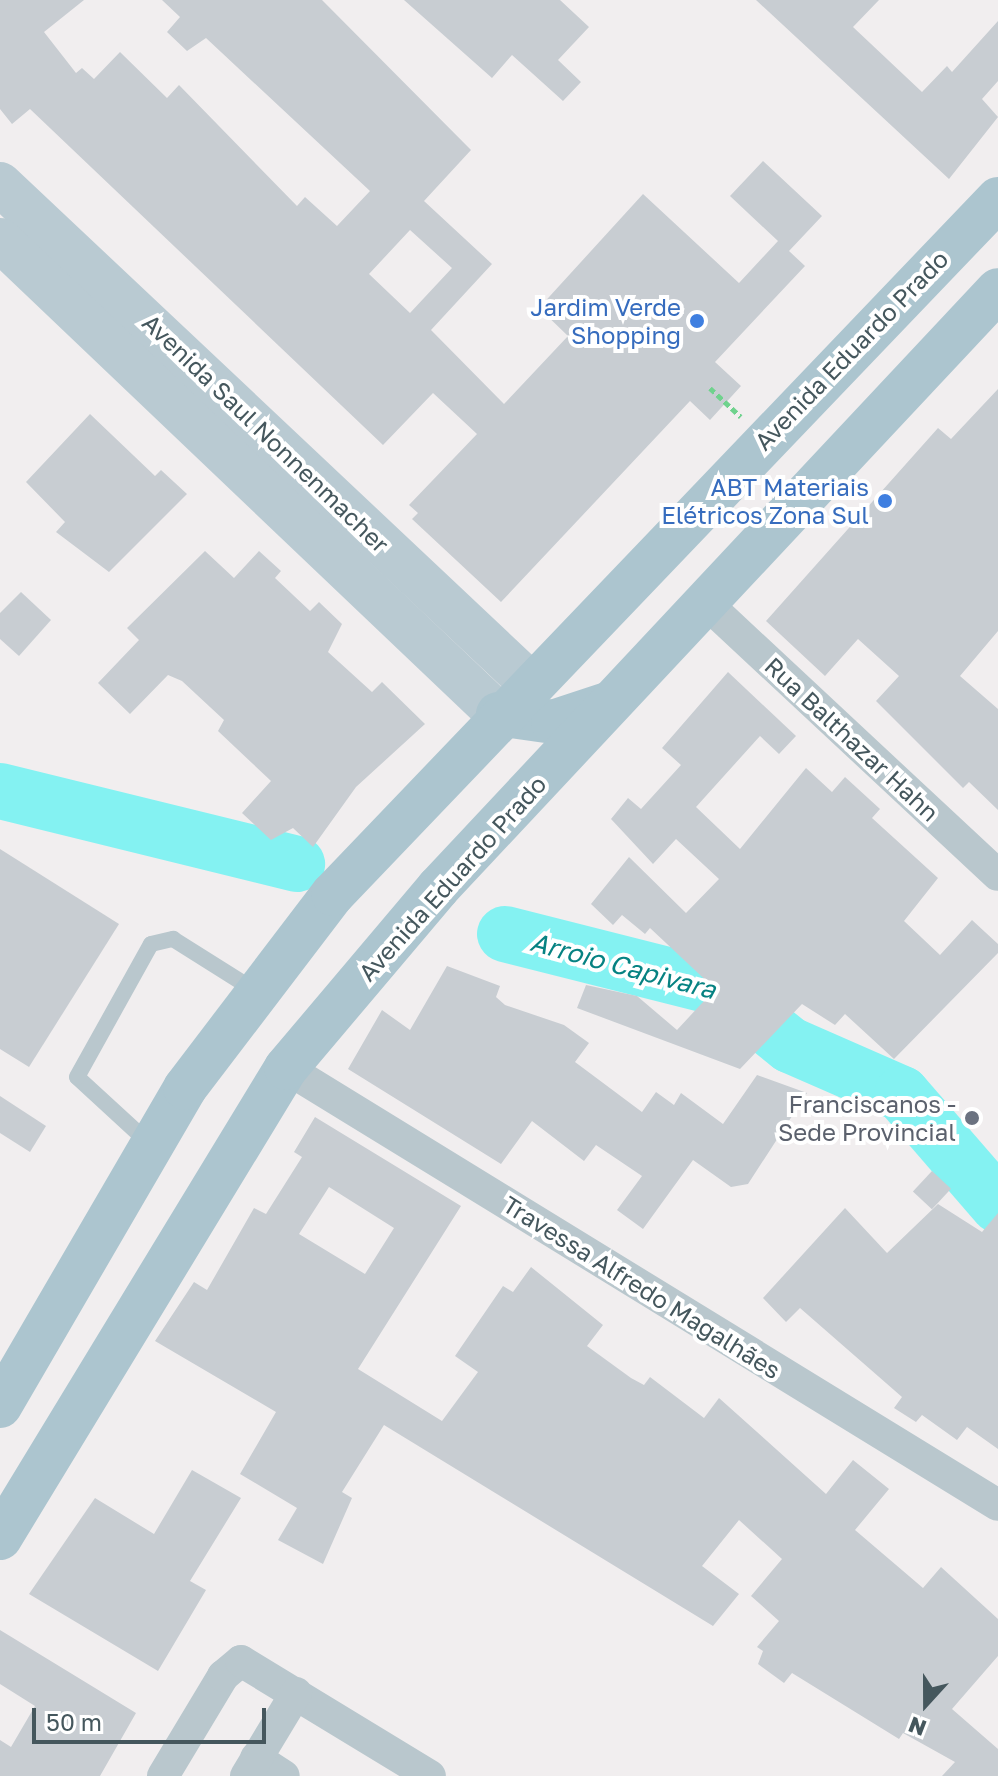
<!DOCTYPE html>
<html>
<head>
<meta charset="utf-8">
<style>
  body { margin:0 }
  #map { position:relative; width:998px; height:1776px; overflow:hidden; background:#f1eeef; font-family:"Golos Text",sans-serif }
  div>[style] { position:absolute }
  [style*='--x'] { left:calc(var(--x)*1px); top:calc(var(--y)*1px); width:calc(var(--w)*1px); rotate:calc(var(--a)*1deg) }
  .river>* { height:56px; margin:-28px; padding:0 28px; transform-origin:28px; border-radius:28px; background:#84f2f2 }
  .building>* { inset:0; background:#c8cdd2; transform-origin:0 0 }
  .path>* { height:5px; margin-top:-2.5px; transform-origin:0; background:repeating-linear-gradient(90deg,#6fd28d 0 6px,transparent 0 10px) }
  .lane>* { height:16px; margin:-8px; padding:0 8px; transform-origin:8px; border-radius:8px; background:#b9c7cd }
  .street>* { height:32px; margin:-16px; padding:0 16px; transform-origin:16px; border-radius:16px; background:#b9c7cd }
  .secondary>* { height:44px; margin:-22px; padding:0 22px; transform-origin:22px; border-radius:22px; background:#b9cad2 }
  .primary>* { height:44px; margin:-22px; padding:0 22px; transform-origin:22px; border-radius:22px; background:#acc5cf }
  .dots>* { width:22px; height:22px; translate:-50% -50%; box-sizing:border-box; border:4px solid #fff; border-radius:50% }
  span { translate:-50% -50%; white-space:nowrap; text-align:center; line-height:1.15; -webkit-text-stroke:8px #fff; paint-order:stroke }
  .shop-label { font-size:24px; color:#366cbe }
  .right { translate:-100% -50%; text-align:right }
  .street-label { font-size:24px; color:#45575d }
  .worship-label { font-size:24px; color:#5b616d }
  .water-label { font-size:26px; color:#068282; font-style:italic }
  .north { position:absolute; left:886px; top:1664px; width:80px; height:80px; -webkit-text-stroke:6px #fff; paint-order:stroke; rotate:201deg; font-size:22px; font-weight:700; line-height:32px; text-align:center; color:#45575d }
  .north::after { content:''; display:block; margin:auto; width:28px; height:36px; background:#45575d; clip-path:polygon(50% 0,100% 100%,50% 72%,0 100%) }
  .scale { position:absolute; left:32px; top:1708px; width:234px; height:36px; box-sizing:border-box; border:4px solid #45575d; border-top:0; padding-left:10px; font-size:24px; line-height:28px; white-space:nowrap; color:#45575d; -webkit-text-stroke:6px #fff; paint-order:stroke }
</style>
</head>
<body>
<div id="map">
  <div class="river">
    <i style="--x:0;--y:791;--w:306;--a:13.8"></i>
    <i style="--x:505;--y:934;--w:221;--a:14.2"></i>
    <i style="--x:719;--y:988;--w:91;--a:38.8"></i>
    <i style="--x:790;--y:1045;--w:122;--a:23.6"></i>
    <i style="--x:902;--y:1094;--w:147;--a:49.1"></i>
  </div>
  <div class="building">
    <i style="clip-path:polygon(evenodd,0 0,84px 0,44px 32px,76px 73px,82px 68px,94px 79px,120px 52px,167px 98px,179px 85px,297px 206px,305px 197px,337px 226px,370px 191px,206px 38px,187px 51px,167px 32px,180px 17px,162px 0,322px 0,471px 150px,424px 201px,492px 264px,431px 330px,504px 404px,568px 336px,539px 308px,643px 194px,739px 283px,778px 241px,730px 196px,763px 161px,822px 216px,789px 251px,805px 266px,715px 362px,741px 386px,710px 420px,690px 401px,501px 602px,412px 519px,418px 513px,409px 505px,477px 434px,433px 393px,383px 445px,30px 109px,12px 124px,0 109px,0 0,410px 230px,452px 268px,410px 313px,369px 274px,410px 230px)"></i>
    <i style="clip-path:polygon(404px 0,560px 0,589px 27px,558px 60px,581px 82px,563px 101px,512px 55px,492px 78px)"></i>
    <i style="clip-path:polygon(756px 0,879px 0,853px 27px,922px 92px,947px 66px,952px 72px,998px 21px,998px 81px,982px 99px,998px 117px,949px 179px)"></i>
    <i style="clip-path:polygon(998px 389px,998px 631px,960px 676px,998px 709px,998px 810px,969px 782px,963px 788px,876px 701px,899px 676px,858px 639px,825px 676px,766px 621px,938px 428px,951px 439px)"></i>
    <i style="clip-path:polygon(90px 414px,155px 476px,161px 470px,187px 494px,109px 572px,56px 532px,65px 522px,26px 482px)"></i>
    <i style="clip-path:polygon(205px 551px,234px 578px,259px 551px,281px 571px,275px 578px,310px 611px,319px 602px,342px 624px,328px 652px,372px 692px,382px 682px,425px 724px,356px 787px,313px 847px,293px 828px,271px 840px,242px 813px,271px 781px,218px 731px,224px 720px,182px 681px,168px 675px,130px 714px,98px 683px,139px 640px,127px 628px)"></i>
    <i style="clip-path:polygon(21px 592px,51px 620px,19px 656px,0 639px,0 613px)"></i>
    <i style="clip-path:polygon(728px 672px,796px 736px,779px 754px,760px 736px,696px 807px,740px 849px,806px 768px,832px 792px,845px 777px,880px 809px,872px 818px,938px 878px,904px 921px,940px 955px,972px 920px,998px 944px,998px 953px,894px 1059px,845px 1014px,835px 1025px,802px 1004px,740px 1069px,577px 1008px,586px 985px,637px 996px,677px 1030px,715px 989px,650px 928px,645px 934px,622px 915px,613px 925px,591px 904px,629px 857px,686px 913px,719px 879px,676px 839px,653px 864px,611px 819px,628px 798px,641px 809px,681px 765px,662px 748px)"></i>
    <i style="clip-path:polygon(0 849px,119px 924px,29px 1067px,0 1049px)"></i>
    <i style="clip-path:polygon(447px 966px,500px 986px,496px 997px,505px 1005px,564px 1025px,589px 1043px,575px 1062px,642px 1112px,656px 1092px,674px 1105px,681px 1093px,723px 1124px,757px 1075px,807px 1093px,748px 1184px,731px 1187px,693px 1160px,643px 1229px,617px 1210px,642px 1176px,596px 1145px,584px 1161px,532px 1121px,501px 1164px,348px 1069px,382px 1010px,410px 1030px)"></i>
    <i style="clip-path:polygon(0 1096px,46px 1126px,30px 1152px,0 1133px)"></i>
    <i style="clip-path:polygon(evenodd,315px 1117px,461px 1206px,358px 1369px,442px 1421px,478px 1372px,455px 1356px,503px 1286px,513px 1292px,531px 1267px,603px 1325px,587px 1346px,631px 1378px,644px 1385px,650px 1377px,704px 1418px,719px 1398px,826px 1494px,853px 1460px,889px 1489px,855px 1530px,923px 1588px,941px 1567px,998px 1619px,998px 1656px,952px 1709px,998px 1749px,998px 1776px,942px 1776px,955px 1762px,903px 1733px,899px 1739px,792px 1673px,784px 1683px,758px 1664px,763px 1651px,757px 1647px,779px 1621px,751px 1596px,782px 1559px,739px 1520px,702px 1566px,739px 1594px,713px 1626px,384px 1425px,342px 1492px,352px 1498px,323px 1564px,278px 1540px,297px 1508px,240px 1474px,276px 1412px,155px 1341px,194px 1282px,207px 1290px,254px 1208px,266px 1214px,302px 1157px,294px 1152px,315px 1117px,329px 1187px,394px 1228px,365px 1274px,299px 1234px,329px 1187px)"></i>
    <i style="left:932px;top:1171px;width:26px;height:28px;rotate:43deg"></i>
    <i style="clip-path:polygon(938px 1204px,982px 1232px,998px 1213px,998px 1449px,967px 1427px,957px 1440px,922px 1415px,916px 1422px,894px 1408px,902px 1397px,800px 1308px,786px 1322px,763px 1298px,845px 1208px,887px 1253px)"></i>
    <i style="clip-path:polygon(192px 1470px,241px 1498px,190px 1581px,206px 1590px,158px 1671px,29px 1594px,95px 1498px,154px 1534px)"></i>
    <i style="clip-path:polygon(0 1630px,136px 1713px,100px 1776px,0 1776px,0 1740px,11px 1747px,35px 1706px,0 1684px)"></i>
  </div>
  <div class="path">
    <i style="--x:710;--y:388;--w:42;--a:43.1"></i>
  </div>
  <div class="lane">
    <i style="--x:151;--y:1145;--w:100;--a:-137.4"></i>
    <i style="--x:77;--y:1077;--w:152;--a:-60.9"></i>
    <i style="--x:151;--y:944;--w:23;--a:-13"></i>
    <i style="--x:173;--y:939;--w:99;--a:32.2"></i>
  </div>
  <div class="street">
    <i style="--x:705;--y:602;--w:400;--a:43"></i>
    <i style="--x:286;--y:1068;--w:835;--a:31.54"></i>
    <i style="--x:256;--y:1758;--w:33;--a:33"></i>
    <i style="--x:163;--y:1776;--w:117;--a:-59"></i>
    <i style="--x:223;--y:1676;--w:23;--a:-40"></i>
    <i style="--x:241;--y:1661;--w:221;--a:31.3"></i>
    <i style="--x:246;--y:1776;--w:97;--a:-58.9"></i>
  </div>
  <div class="secondary">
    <i style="--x:0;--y:184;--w:729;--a:43.28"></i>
    <i style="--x:0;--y:240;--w:688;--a:43.59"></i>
  </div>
  <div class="primary">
    <i style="--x:498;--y:714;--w:56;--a:8.3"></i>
    <i style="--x:553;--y:722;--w:60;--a:-18.4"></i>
    <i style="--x:0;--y:1406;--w:368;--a:-59.8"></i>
    <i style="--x:185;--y:1088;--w:244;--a:-52.7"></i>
    <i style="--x:333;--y:894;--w:962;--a:-46.26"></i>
    <i style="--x:0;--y:1538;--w:550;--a:-58.68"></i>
    <i style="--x:286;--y:1068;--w:236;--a:-49.8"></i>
    <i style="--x:438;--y:888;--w:819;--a:-46.88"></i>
  </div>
  <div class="dots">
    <i style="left:697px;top:321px;background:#3f7fe0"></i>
    <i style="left:885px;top:501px;background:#3f7fe0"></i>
    <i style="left:972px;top:1118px;background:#6b7280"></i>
  </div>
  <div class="shop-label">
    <span class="right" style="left:681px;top:321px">Jardim Verde<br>Shopping</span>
    <span class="right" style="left:869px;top:501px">ABT Materiais<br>Elétricos Zona Sul</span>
  </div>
  <div class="street-label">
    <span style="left:851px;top:350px;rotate:-46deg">Avenida Eduardo Prado</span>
    <span style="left:266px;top:433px;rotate:44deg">Avenida Saul Nonnenmacher</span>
    <span style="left:852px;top:739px;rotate:43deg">Rua Balthazar Hahn</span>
    <span style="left:452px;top:878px;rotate:-48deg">Avenida Eduardo Prado</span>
    <span style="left:642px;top:1287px;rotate:32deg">Travessa Alfredo Magalhães</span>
  </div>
  <div class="worship-label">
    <span class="right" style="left:956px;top:1118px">Franciscanos -<br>Sede Provincial</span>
  </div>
  <div class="water-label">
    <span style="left:623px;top:966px;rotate:15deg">Arroio Capivara</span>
  </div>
  <div class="north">N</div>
  <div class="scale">50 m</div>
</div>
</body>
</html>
